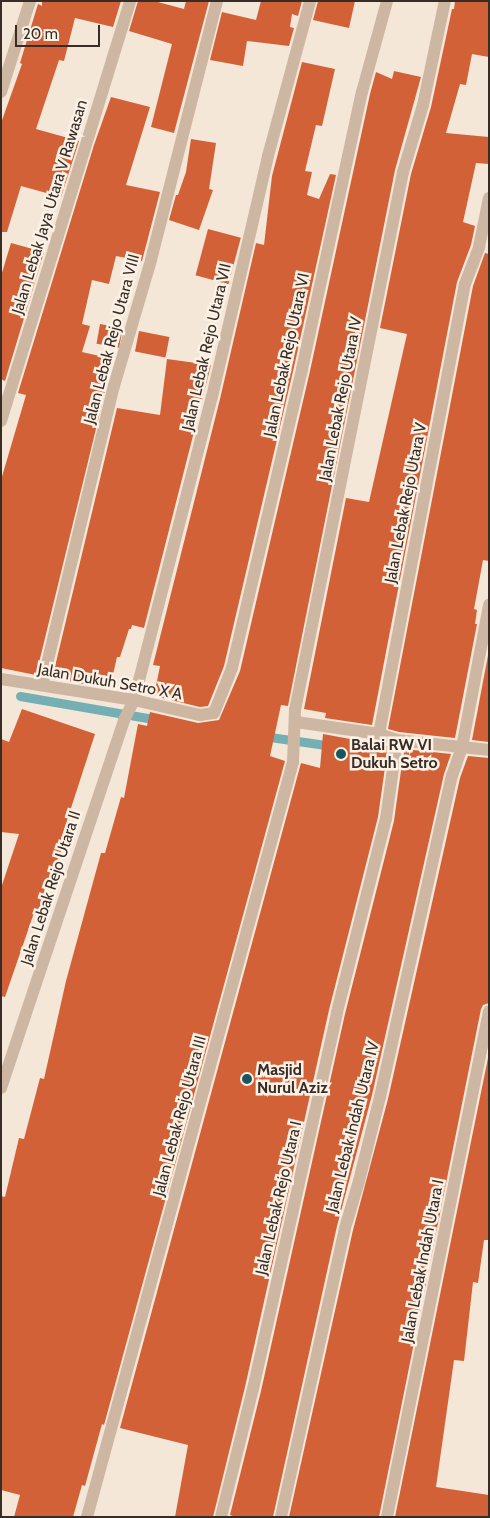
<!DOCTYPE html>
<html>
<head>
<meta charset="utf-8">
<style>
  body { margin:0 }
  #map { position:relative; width:490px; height:1518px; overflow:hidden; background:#f4e7d8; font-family:Cabin,sans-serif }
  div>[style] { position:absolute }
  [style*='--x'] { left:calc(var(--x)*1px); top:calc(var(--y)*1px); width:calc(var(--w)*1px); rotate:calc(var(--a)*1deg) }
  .stream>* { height:9px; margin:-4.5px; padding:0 4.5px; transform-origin:4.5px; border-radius:4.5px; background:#74afb3 }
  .building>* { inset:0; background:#d26138; transform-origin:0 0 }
  .street>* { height:12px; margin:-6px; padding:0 6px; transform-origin:6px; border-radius:6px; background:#cdb7a3 }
  .dots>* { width:14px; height:14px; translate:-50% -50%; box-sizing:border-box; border:2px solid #fbf1e5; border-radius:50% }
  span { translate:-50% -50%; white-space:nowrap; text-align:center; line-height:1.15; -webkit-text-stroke:5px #fbf1e5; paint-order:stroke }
  .street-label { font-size:16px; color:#372c26 }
  .poi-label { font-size:16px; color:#372c26; font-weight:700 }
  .left { translate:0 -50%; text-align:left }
  .frame { position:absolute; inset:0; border:2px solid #372c26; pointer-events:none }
  .scale { position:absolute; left:15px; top:25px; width:85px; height:22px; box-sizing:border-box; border:2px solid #372c26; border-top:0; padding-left:6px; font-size:15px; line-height:18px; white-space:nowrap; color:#372c26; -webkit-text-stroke:4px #fbf1e5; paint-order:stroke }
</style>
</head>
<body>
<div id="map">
  <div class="stream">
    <i style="--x:20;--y:696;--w:141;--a:9.8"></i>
    <i style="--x:263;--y:736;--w:70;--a:8.2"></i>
  </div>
  <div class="building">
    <i style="clip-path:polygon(42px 1px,121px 1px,113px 27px,75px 18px,64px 61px,59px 60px,36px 129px,79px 141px,61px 197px,21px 186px,7px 232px,1px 232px,1px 123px,22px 64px,20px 63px,38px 4px,42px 6px)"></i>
    <i style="clip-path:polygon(138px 1px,154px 1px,184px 9px,186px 1px,209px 1px,174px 133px,151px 127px,172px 44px,129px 31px)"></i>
    <i style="clip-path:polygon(261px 1px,302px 1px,298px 16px,292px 14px,290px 27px,294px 28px,289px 46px,247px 41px,243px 66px,210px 60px,222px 12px,256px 20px)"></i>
    <i style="clip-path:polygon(318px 1px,355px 1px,349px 28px,313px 20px)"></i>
    <i style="clip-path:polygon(455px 1px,489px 1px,489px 57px,472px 54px,466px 85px,460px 84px,446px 133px,489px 137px,489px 164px,476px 163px,463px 222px,475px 226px,471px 245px,457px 282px,372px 725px,325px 718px,326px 713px,304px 709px,346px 498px,369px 502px,407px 334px,380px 328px,411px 174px,431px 107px,452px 9px,454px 9px)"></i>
    <i style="clip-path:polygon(302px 62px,335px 69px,322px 126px,316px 125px,305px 171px,312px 172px,307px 195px,319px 199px,330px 174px,336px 175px,294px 367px,224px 666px,208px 706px,200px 707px,154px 696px,160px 666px,153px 665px,220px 399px,256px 243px,264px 245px,272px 176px)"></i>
    <i style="clip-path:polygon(394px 71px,421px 77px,395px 170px,288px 706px,281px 705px,270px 756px,285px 761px,104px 1425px,102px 1424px,85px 1486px,82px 1485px,73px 1517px,14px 1517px,20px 1495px,1px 1490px,1px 1196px,5px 1197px,19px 1138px,24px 1139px,40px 1078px,44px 1079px,66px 981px,101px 853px,105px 853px,121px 797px,124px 798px,138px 724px,147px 726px,150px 712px,198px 723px,219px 720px,240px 671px,310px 371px,370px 94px,376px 72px,392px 79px)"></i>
    <i style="clip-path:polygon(111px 97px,150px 107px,126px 185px,160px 192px,142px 261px,116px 256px,109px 284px,92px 280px,82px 324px,90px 326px,82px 352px,113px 359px,36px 675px,1px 668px,1px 480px,26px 395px,18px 393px,94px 145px)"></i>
    <i style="clip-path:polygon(191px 139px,216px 143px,209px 189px,213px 190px,199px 230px,169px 220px,176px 195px,178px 195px,186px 172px)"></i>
    <i style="left:208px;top:229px;width:34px;height:48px;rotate:15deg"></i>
    <i style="clip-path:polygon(11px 243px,44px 252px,5px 381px,1px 379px,1px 276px)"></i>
    <i style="clip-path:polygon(485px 253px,489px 254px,489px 561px,483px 560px,474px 609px,477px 610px,475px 624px,477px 624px,455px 738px,399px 732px,388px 729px,473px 286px)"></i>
    <i style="left:100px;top:324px;width:23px;height:20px;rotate:10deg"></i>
    <i style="left:139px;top:331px;width:31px;height:21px;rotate:11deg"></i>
    <i style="clip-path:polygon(167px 359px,211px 365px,144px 628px,132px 625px,131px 629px,129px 629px,120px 657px,117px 657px,110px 688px,52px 679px,117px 408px,160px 415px)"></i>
    <i style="clip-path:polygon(489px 650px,489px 742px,472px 740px)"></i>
    <i style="clip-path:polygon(22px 709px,95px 734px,60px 842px,64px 843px,38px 912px,35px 910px,5px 997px,1px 996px,1px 888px,19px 834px,1px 832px,1px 739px,9px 742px)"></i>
    <i style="clip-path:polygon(323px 734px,388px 746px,378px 817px,329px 1010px,245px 1387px,213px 1517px,175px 1517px,188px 1445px,120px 1428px,301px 763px,320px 768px)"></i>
    <i style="clip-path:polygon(404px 749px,451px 754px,444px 774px,372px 1095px,337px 1226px,273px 1517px,236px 1517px,230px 1515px,261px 1391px,345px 1014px,394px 821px)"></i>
    <i style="clip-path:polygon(468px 756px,489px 758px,489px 1003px,483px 1005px,481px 1009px,379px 1517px,289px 1517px,353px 1230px,388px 1099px,460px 778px)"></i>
    <i style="clip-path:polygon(489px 1053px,489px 1240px,484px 1240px,478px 1283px,473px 1282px,464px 1361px,454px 1360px,436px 1487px,489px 1495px,489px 1517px,395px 1517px)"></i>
  </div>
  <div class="street">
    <i style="--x:1;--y:92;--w:96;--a:-72.3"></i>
    <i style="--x:1;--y:421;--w:439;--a:-72.9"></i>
    <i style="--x:1;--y:679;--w:135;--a:9"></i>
    <i style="--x:134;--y:700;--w:68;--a:12.8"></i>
    <i style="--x:200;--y:715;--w:14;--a:-8"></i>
    <i style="--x:214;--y:713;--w:48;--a:-68.2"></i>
    <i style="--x:232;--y:668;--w:307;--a:-76.8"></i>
    <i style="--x:302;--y:369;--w:283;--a:-77.8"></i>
    <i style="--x:362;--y:92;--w:94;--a:-74.6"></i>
    <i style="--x:42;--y:685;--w:308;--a:-76.5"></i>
    <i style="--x:114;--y:386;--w:131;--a:-73.6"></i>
    <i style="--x:151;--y:260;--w:267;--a:-75.7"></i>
    <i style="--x:296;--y:722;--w:84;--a:8.2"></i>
    <i style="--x:379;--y:734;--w:19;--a:18"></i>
    <i style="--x:397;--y:740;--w:93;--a:6.2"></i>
    <i style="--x:379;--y:734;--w:458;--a:-79.2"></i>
    <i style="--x:465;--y:284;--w:40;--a:-69"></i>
    <i style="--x:479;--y:247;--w:50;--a:-78.5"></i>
    <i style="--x:1;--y:1088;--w:388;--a:-71.5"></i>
    <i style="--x:124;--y:720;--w:22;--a:-63"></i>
    <i style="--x:134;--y:700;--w:313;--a:-75.6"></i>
    <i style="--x:212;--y:397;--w:247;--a:-76.9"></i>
    <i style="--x:268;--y:156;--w:161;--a:-74.8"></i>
    <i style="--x:87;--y:1517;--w:783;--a:-74.74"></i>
    <i style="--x:293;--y:762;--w:52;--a:-87.8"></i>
    <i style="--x:295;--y:710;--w:549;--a:-78.65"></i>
    <i style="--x:403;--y:172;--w:70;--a:-73.4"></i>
    <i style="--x:423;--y:105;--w:106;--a:-78.1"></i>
    <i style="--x:221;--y:1517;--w:132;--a:-76"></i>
    <i style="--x:253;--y:1389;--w:386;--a:-77.4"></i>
    <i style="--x:337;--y:1012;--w:199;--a:-75.8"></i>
    <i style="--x:386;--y:819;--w:80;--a:-82.1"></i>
    <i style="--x:281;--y:1517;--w:296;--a:-77.5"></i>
    <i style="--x:345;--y:1228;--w:49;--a:-73.4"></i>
    <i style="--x:359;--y:1181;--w:87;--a:-76"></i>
    <i style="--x:380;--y:1097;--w:329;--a:-77.4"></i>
    <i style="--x:452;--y:776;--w:31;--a:-71"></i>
    <i style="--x:462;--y:747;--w:145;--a:-79.2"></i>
    <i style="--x:387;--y:1517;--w:516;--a:-78.6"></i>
  </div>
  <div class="dots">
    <i style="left:341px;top:754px;background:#17565c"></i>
    <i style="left:247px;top:1079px;background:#17565c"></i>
  </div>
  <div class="street-label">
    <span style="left:50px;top:207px;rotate:-73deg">Jalan Lebak Jaya Utara V Rawasan</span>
    <span style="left:112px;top:339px;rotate:-75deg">Jalan Lebak Rejo Utara VIII</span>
    <span style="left:207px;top:347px;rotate:-77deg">Jalan Lebak Rejo Utara VII</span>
    <span style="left:287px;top:355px;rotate:-78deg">Jalan Lebak Rejo Utara VI</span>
    <span style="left:341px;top:399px;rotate:-79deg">Jalan Lebak Rejo Utara IV</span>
    <span style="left:406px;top:503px;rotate:-79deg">Jalan Lebak Rejo Utara V</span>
    <span style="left:110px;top:682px;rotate:10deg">Jalan Dukuh Setro X A</span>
    <span style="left:51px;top:888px;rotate:-72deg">Jalan Lebak Rejo Utara II</span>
    <span style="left:180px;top:1116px;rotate:-75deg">Jalan Lebak Rejo Utara III</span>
    <span style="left:353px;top:1127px;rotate:-76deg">Jalan Lebak Indah Utara IV</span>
    <span style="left:279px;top:1198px;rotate:-77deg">Jalan Lebak Rejo Utara I</span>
    <span style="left:423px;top:1261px;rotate:-79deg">Jalan Lebak Indah Utara I</span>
  </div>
  <div class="poi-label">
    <span class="left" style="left:351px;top:754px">Balai RW VI<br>Dukuh Setro</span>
    <span class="left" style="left:257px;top:1079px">Masjid<br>Nurul Aziz</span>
  </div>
  <div class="frame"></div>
  <div class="scale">20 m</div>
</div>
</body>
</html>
